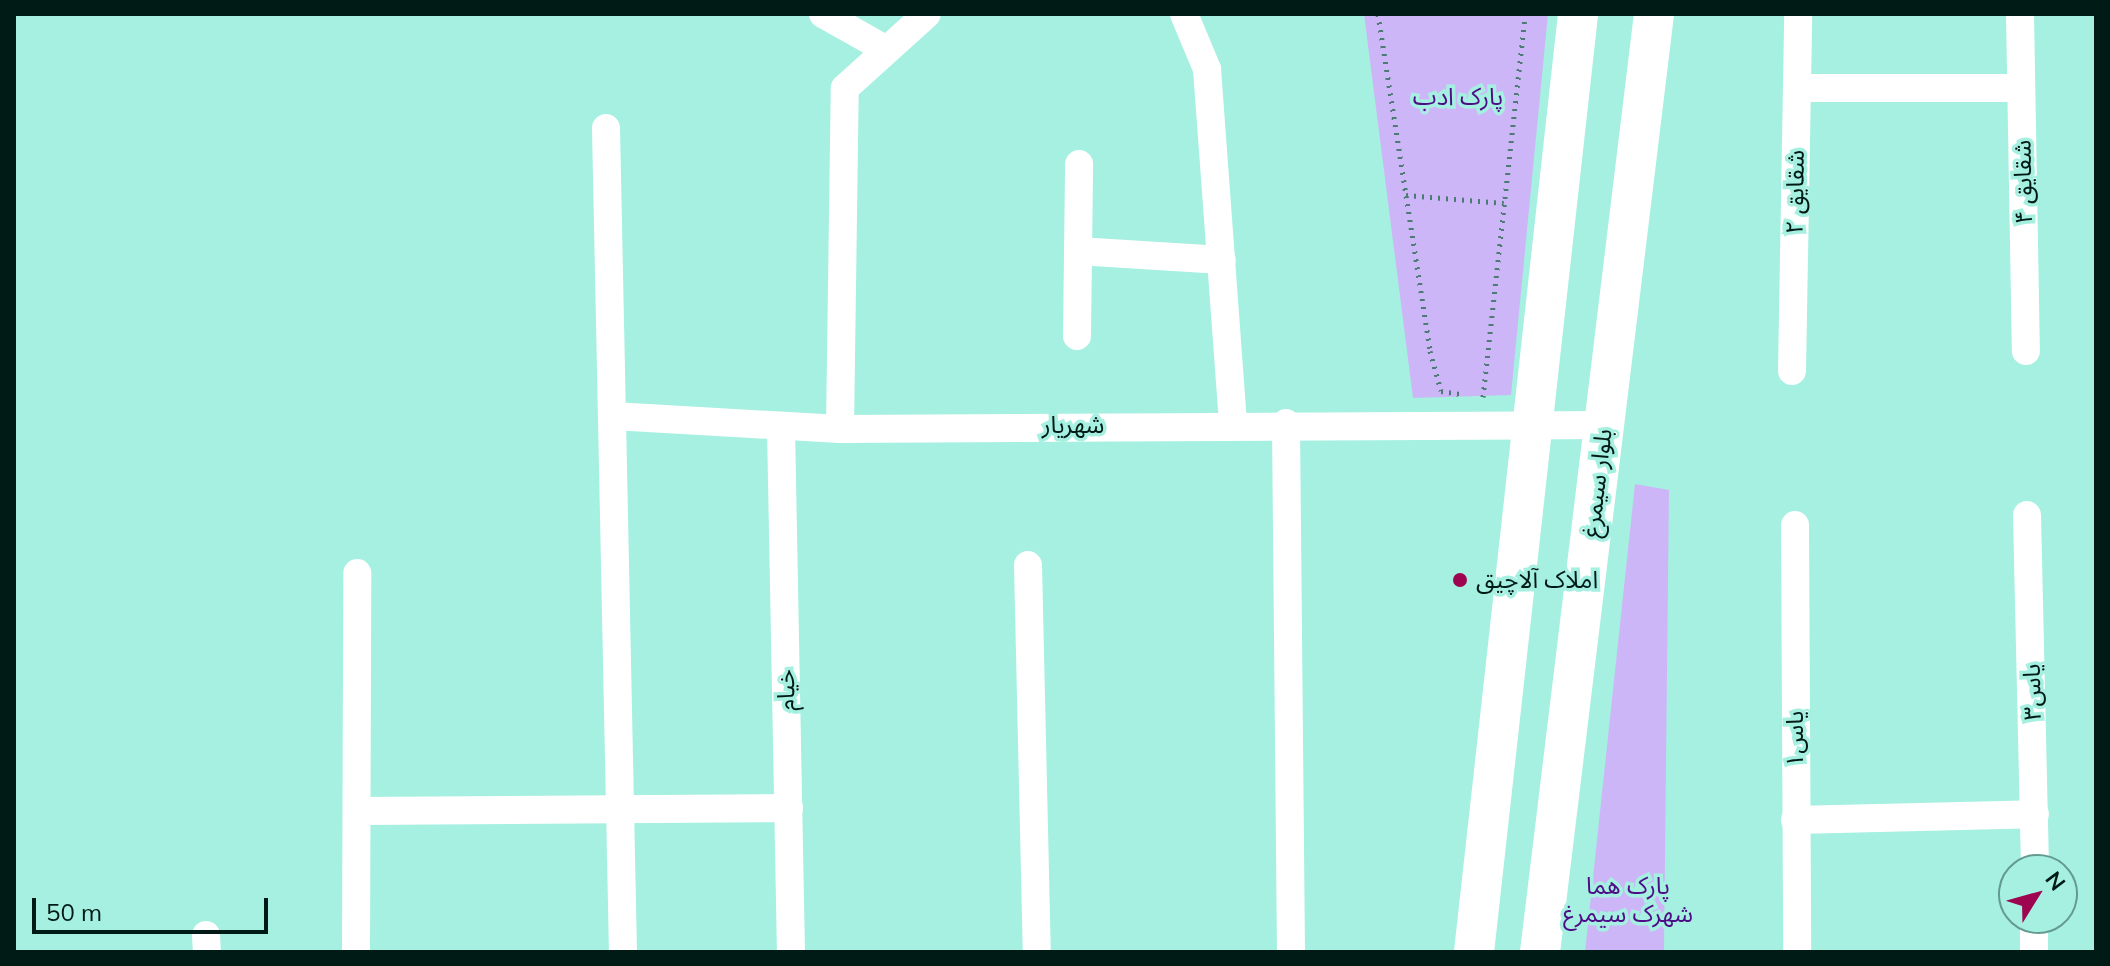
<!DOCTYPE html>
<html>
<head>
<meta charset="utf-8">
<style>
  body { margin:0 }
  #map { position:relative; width:2110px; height:966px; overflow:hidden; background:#a6f0e1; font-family:Mulish,"Noto Sans Arabic",sans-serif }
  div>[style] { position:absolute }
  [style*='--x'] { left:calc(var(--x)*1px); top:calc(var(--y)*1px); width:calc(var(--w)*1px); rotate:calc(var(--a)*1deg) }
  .green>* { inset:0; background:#cdb6f7 }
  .path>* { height:5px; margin-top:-2.5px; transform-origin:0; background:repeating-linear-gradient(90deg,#4b7b72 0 2px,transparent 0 8px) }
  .street>* { height:28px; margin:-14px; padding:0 14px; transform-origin:14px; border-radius:14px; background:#fff }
  .secondary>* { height:40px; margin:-20px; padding:0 20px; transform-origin:20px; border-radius:20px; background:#fff }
  .dots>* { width:22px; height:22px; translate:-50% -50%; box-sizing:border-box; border:4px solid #a6f0e1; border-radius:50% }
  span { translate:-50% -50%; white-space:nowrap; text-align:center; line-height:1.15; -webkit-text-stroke:7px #a6f0e1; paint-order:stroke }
  .park-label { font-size:24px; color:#4e0c87 }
  .street-label { font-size:24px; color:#001a16 }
  .poi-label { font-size:24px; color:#001a16 }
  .left { translate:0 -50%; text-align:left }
  .frame { position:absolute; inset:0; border:16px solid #001a16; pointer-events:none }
  .north { position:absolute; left:1998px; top:854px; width:80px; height:80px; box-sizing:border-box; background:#a6f0e1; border:2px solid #649a90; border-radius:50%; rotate:53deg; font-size:22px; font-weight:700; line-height:32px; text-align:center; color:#001a16 }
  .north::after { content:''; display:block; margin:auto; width:28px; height:36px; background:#9d0550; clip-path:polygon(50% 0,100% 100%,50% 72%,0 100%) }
  .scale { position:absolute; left:32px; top:898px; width:236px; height:36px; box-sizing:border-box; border:4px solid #001a16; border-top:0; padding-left:10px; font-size:24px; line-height:28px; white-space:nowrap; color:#001a16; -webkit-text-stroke:6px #a6f0e1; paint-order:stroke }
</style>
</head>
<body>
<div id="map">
  <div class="green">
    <i style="clip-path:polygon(1364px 14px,1548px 14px,1511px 395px,1413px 398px)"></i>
    <i style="clip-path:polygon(1635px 484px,1669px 490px,1664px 952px,1585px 952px)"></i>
  </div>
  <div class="path">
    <i style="--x:1378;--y:14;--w:341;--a:81.2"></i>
    <i style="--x:1430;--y:351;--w:41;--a:74.6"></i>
    <i style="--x:1441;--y:391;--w:20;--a:9"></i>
    <i style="--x:1406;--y:195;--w:98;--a:4.7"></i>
    <i style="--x:1483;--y:397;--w:385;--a:-83.7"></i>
  </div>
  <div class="street">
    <i style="--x:823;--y:14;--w:71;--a:29.4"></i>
    <i style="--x:1184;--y:14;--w:60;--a:67.3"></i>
    <i style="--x:1207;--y:69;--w:356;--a:85.8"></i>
    <i style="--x:2020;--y:14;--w:337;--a:89"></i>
    <i style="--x:1797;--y:88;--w:224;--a:0"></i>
    <i style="--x:606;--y:128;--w:824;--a:88.82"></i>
    <i style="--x:1078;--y:251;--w:144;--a:3.6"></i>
    <i style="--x:1077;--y:336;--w:172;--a:-89.3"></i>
    <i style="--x:1792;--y:371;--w:357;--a:-89"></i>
    <i style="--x:613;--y:416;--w:227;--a:3.3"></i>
    <i style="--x:840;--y:429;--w:764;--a:-0.3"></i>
    <i style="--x:1286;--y:423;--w:529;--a:89.46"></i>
    <i style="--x:781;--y:428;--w:524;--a:88.91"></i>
    <i style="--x:840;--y:429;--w:341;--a:-89.2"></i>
    <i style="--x:845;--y:88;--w:110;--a:-42.1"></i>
    <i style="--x:2027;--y:515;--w:355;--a:88.7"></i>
    <i style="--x:1795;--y:525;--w:427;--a:89.7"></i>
    <i style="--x:1028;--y:565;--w:387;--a:88.7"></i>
    <i style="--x:357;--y:811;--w:432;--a:-0.4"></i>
    <i style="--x:1795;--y:820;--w:240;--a:-1.4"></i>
    <i style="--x:206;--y:935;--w:17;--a:87"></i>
    <i style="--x:356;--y:952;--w:379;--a:-89.8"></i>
    <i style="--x:2034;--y:952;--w:34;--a:-90"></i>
  </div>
  <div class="secondary">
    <i style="--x:1474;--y:952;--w:944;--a:-83.67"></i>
    <i style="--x:1540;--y:952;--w:945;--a:-83.07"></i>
  </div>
  <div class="dots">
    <i style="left:1460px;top:580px;background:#9d0550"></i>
  </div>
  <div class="park-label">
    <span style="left:1458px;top:97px">پارک ادب</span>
    <span style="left:1628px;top:900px">پارک هما<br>شهرک سیمرغ</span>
  </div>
  <div class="street-label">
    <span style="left:2023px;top:182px;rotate:-91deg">شقایق ۴</span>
    <span style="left:1795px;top:192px;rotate:-89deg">شقایق ۲</span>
    <span style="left:1073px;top:425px">شهریار</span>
    <span style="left:1597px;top:483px;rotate:-83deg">بلوار سیمرغ</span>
    <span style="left:786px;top:690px;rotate:-91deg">خیام</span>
    <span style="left:2032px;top:692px;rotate:-91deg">یاس۳</span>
    <span style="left:1795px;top:739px;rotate:-90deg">یاس۱</span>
  </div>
  <div class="poi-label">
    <span class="left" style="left:1476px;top:580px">املاک آلاچیق</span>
  </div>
  <div class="frame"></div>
  <div class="north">N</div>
  <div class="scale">50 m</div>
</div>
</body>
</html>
